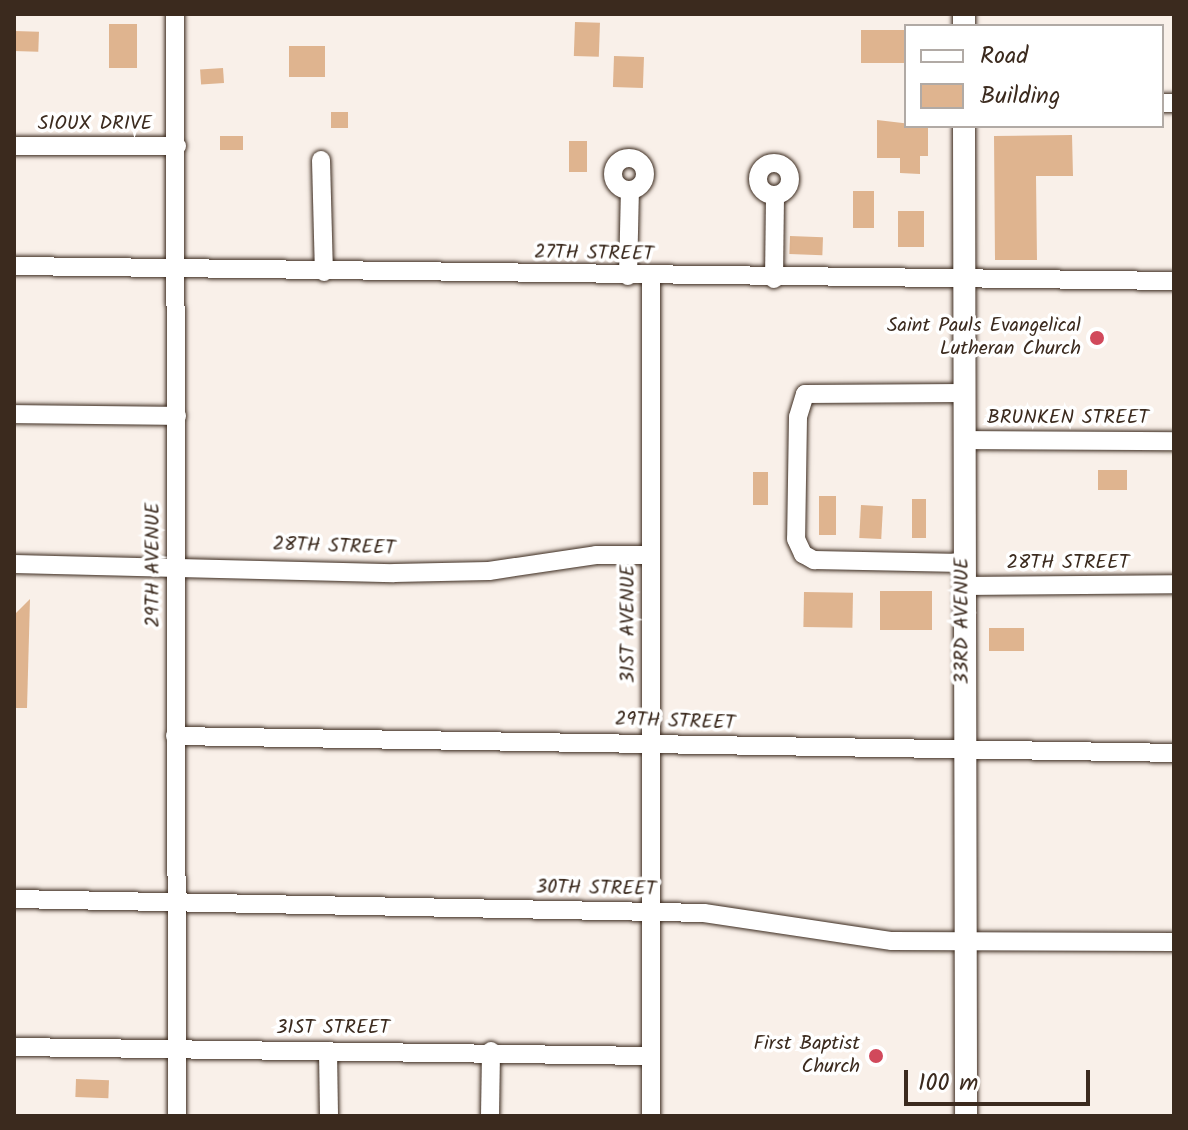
<!DOCTYPE html>
<html>
<head>
<meta charset="utf-8">
<style>
  body { margin:0 }
  #map { position:relative; width:1188px; height:1130px; overflow:hidden; background:#f9f0e9; font-family:Kalam,sans-serif }
  div>[style] { position:absolute }
  [style*='--x'] { left:calc(var(--x)*1px); top:calc(var(--y)*1px); width:calc(var(--w)*1px); rotate:calc(var(--a)*1deg) }
  .building>* { inset:0; background:#dfb48f; transform-origin:0 0 }
  .roads { filter:drop-shadow(0 0 2px #3b2a1e) drop-shadow(0 0 2px #3b2a1e) }
  .minor>* { height:18px; margin:-9px; padding:0 9px; transform-origin:9px; border-radius:9px; background:#fff }
  .minor>.ring { margin:-9px; padding:0; box-sizing:content-box; background:none; border:18px solid #fff; border-radius:50% }
  .major>* { height:22px; margin:-11px; padding:0 11px; transform-origin:11px; border-radius:11px; background:#fff }
  .dots>* { width:22px; height:22px; translate:-50% -50%; box-sizing:border-box; border:4px solid #fff; border-radius:50% }
  span { translate:-50% -50%; white-space:nowrap; text-align:center; line-height:1.15; -webkit-text-stroke:7px #fff; paint-order:stroke }
  .street-label { font-size:20px; color:#3b2a1e }
  .poi-label { font-size:20px; color:#3b2a1e }
  .right { translate:-100% -50%; text-align:right }
  .frame { position:absolute; inset:0; border:16px solid #3b2a1e; pointer-events:none }
  .legend { position:absolute; left:904px; top:24px; width:260px; height:104px; box-sizing:border-box; background:#fff; border:2px solid #b1aaa5; margin:0; padding:10px 14px; list-style:none; font-size:24px; color:#3b2a1e }
  .legend li { display:flex; align-items:center; gap:16px; height:40px }
  .legend b { width:40px; border:2px solid #b1aaa5 }
  .scale { position:absolute; left:904px; top:1070px; width:186px; height:36px; box-sizing:border-box; border:4px solid #3b2a1e; border-top:0; padding-left:10px; font-size:24px; line-height:28px; white-space:nowrap; color:#3b2a1e; -webkit-text-stroke:6px #fff; paint-order:stroke }
</style>
</head>
<body>
<div id="map">
  <div class="building">
    <i style="left:575px;top:22px;width:25px;height:34px;rotate:2deg"></i>
    <i style="left:109px;top:24px;width:28px;height:44px"></i>
    <i style="left:861px;top:30px;width:45px;height:33px"></i>
    <i style="left:14px;top:31px;width:25px;height:20px;rotate:2deg"></i>
    <i style="left:289px;top:46px;width:36px;height:31px"></i>
    <i style="left:614px;top:56px;width:30px;height:31px;rotate:2deg"></i>
    <i style="left:223px;top:68px;width:15px;height:23px;rotate:86deg"></i>
    <i style="left:331px;top:112px;width:17px;height:16px"></i>
    <i style="clip-path:polygon(877px 120px,928px 126px,928px 156px,920px 156px,920px 174px,900px 173px,900px 158px,877px 158px)"></i>
    <i style="clip-path:polygon(1072px 135px,1073px 176px,1036px 176px,1037px 260px,995px 260px,994px 136px)"></i>
    <i style="left:220px;top:136px;width:23px;height:14px"></i>
    <i style="left:569px;top:141px;width:18px;height:31px"></i>
    <i style="left:853px;top:191px;width:21px;height:37px"></i>
    <i style="left:898px;top:211px;width:26px;height:36px"></i>
    <i style="left:790px;top:236px;width:33px;height:18px;rotate:2deg"></i>
    <i style="left:1098px;top:470px;width:29px;height:20px"></i>
    <i style="left:753px;top:472px;width:15px;height:33px"></i>
    <i style="left:819px;top:496px;width:17px;height:39px"></i>
    <i style="left:912px;top:499px;width:14px;height:39px"></i>
    <i style="left:861px;top:505px;width:22px;height:33px;rotate:3deg"></i>
    <i style="left:880px;top:591px;width:52px;height:39px"></i>
    <i style="left:804px;top:592px;width:49px;height:35px;rotate:1deg"></i>
    <i style="clip-path:polygon(30px 599px,27px 708px,14px 708px,14px 615px)"></i>
    <i style="left:989px;top:628px;width:35px;height:23px"></i>
    <i style="left:76px;top:1079px;width:33px;height:18px;rotate:2deg"></i>
  </div>
  <div class="roads">
    <div class="minor">
      <i style="--x:175;--y:14;--w:1102;--a:89.9"></i>
      <i style="--x:1162;--y:103;--w:12;--a:0"></i>
      <i style="--x:14;--y:146;--w:163;--a:0"></i>
      <i class="ring" style="left:613px;top:158px;width:14px;height:14px"></i>
      <i style="--x:321;--y:160;--w:112;--a:88.5"></i>
      <i class="ring" style="left:758px;top:163px;width:14px;height:14px"></i>
      <i style="--x:14;--y:266;--w:1160;--a:0.74"></i>
      <i style="--x:628;--y:276;--w:85;--a:-88.7"></i>
      <i style="--x:774;--y:279;--w:82;--a:-89.3"></i>
      <i style="--x:963;--y:393;--w:158;--a:179.6"></i>
      <i style="--x:805;--y:394;--w:24;--a:107"></i>
      <i style="--x:798;--y:417;--w:122;--a:90.9"></i>
      <i style="--x:796;--y:539;--w:17;--a:65"></i>
      <i style="--x:803;--y:554;--w:13;--a:29"></i>
      <i style="--x:814;--y:560;--w:149;--a:1.2"></i>
      <i style="--x:14;--y:414;--w:163;--a:0.7"></i>
      <i style="--x:963;--y:440;--w:211;--a:0.3"></i>
      <i style="--x:14;--y:564;--w:380;--a:1.4"></i>
      <i style="--x:394;--y:573;--w:95;--a:-1.2"></i>
      <i style="--x:489;--y:571;--w:108;--a:-8.5"></i>
      <i style="--x:596;--y:555;--w:55;--a:0"></i>
      <i style="--x:963;--y:586;--w:211;--a:-0.5"></i>
      <i style="--x:175;--y:736;--w:999;--a:0.97"></i>
      <i style="--x:14;--y:899;--w:690;--a:1.16"></i>
      <i style="--x:704;--y:913;--w:190;--a:8.5"></i>
      <i style="--x:892;--y:941;--w:282;--a:0.2"></i>
      <i style="--x:14;--y:1047;--w:637;--a:0.81"></i>
      <i style="--x:328;--y:1051;--w:65;--a:89.1"></i>
      <i style="--x:490;--y:1116;--w:65;--a:-89.1"></i>
      <i style="--x:651;--y:1116;--w:839;--a:-90"></i>
    </div>
    <div class="major">
      <i style="--x:964;--y:14;--w:12;--a:90"></i>
      <i style="--x:964;--y:126;--w:990;--a:89.88"></i>
    </div>
  </div>
  <div class="dots">
    <i style="left:1097px;top:338px;background:#d1495b"></i>
    <i style="left:876px;top:1056px;background:#d1495b"></i>
  </div>
  <div class="street-label">
    <span style="left:95px;top:124px">SIOUX DRIVE</span>
    <span style="left:594px;top:254px;rotate:1deg">27TH STREET</span>
    <span style="left:1068px;top:418px">BRUNKEN STREET</span>
    <span style="left:334px;top:547px;rotate:2deg">28TH STREET</span>
    <span style="left:1068px;top:563px">28TH STREET</span>
    <span style="left:154px;top:565px;rotate:-90deg">29TH AVENUE</span>
    <span style="left:963px;top:621px;rotate:-90deg">33RD AVENUE</span>
    <span style="left:629px;top:624px;rotate:-90deg">31ST AVENUE</span>
    <span style="left:675px;top:722px;rotate:2deg">29TH STREET</span>
    <span style="left:596px;top:889px;rotate:1deg">30TH STREET</span>
    <span style="left:333px;top:1028px">31ST STREET</span>
  </div>
  <div class="poi-label">
    <span class="right" style="left:1081px;top:338px">Saint Pauls Evangelical<br>Lutheran Church</span>
    <span class="right" style="left:860px;top:1056px">First Baptist<br>Church</span>
  </div>
  <div class="frame"></div>
  <ul class="legend">
  <li><b style="height:10px;background:#fff"></b>Road</li>
  <li><b style="height:22px;background:#dfb48f"></b>Building</li>
  </ul>
  <div class="scale">100 m</div>
</div>
</body>
</html>
